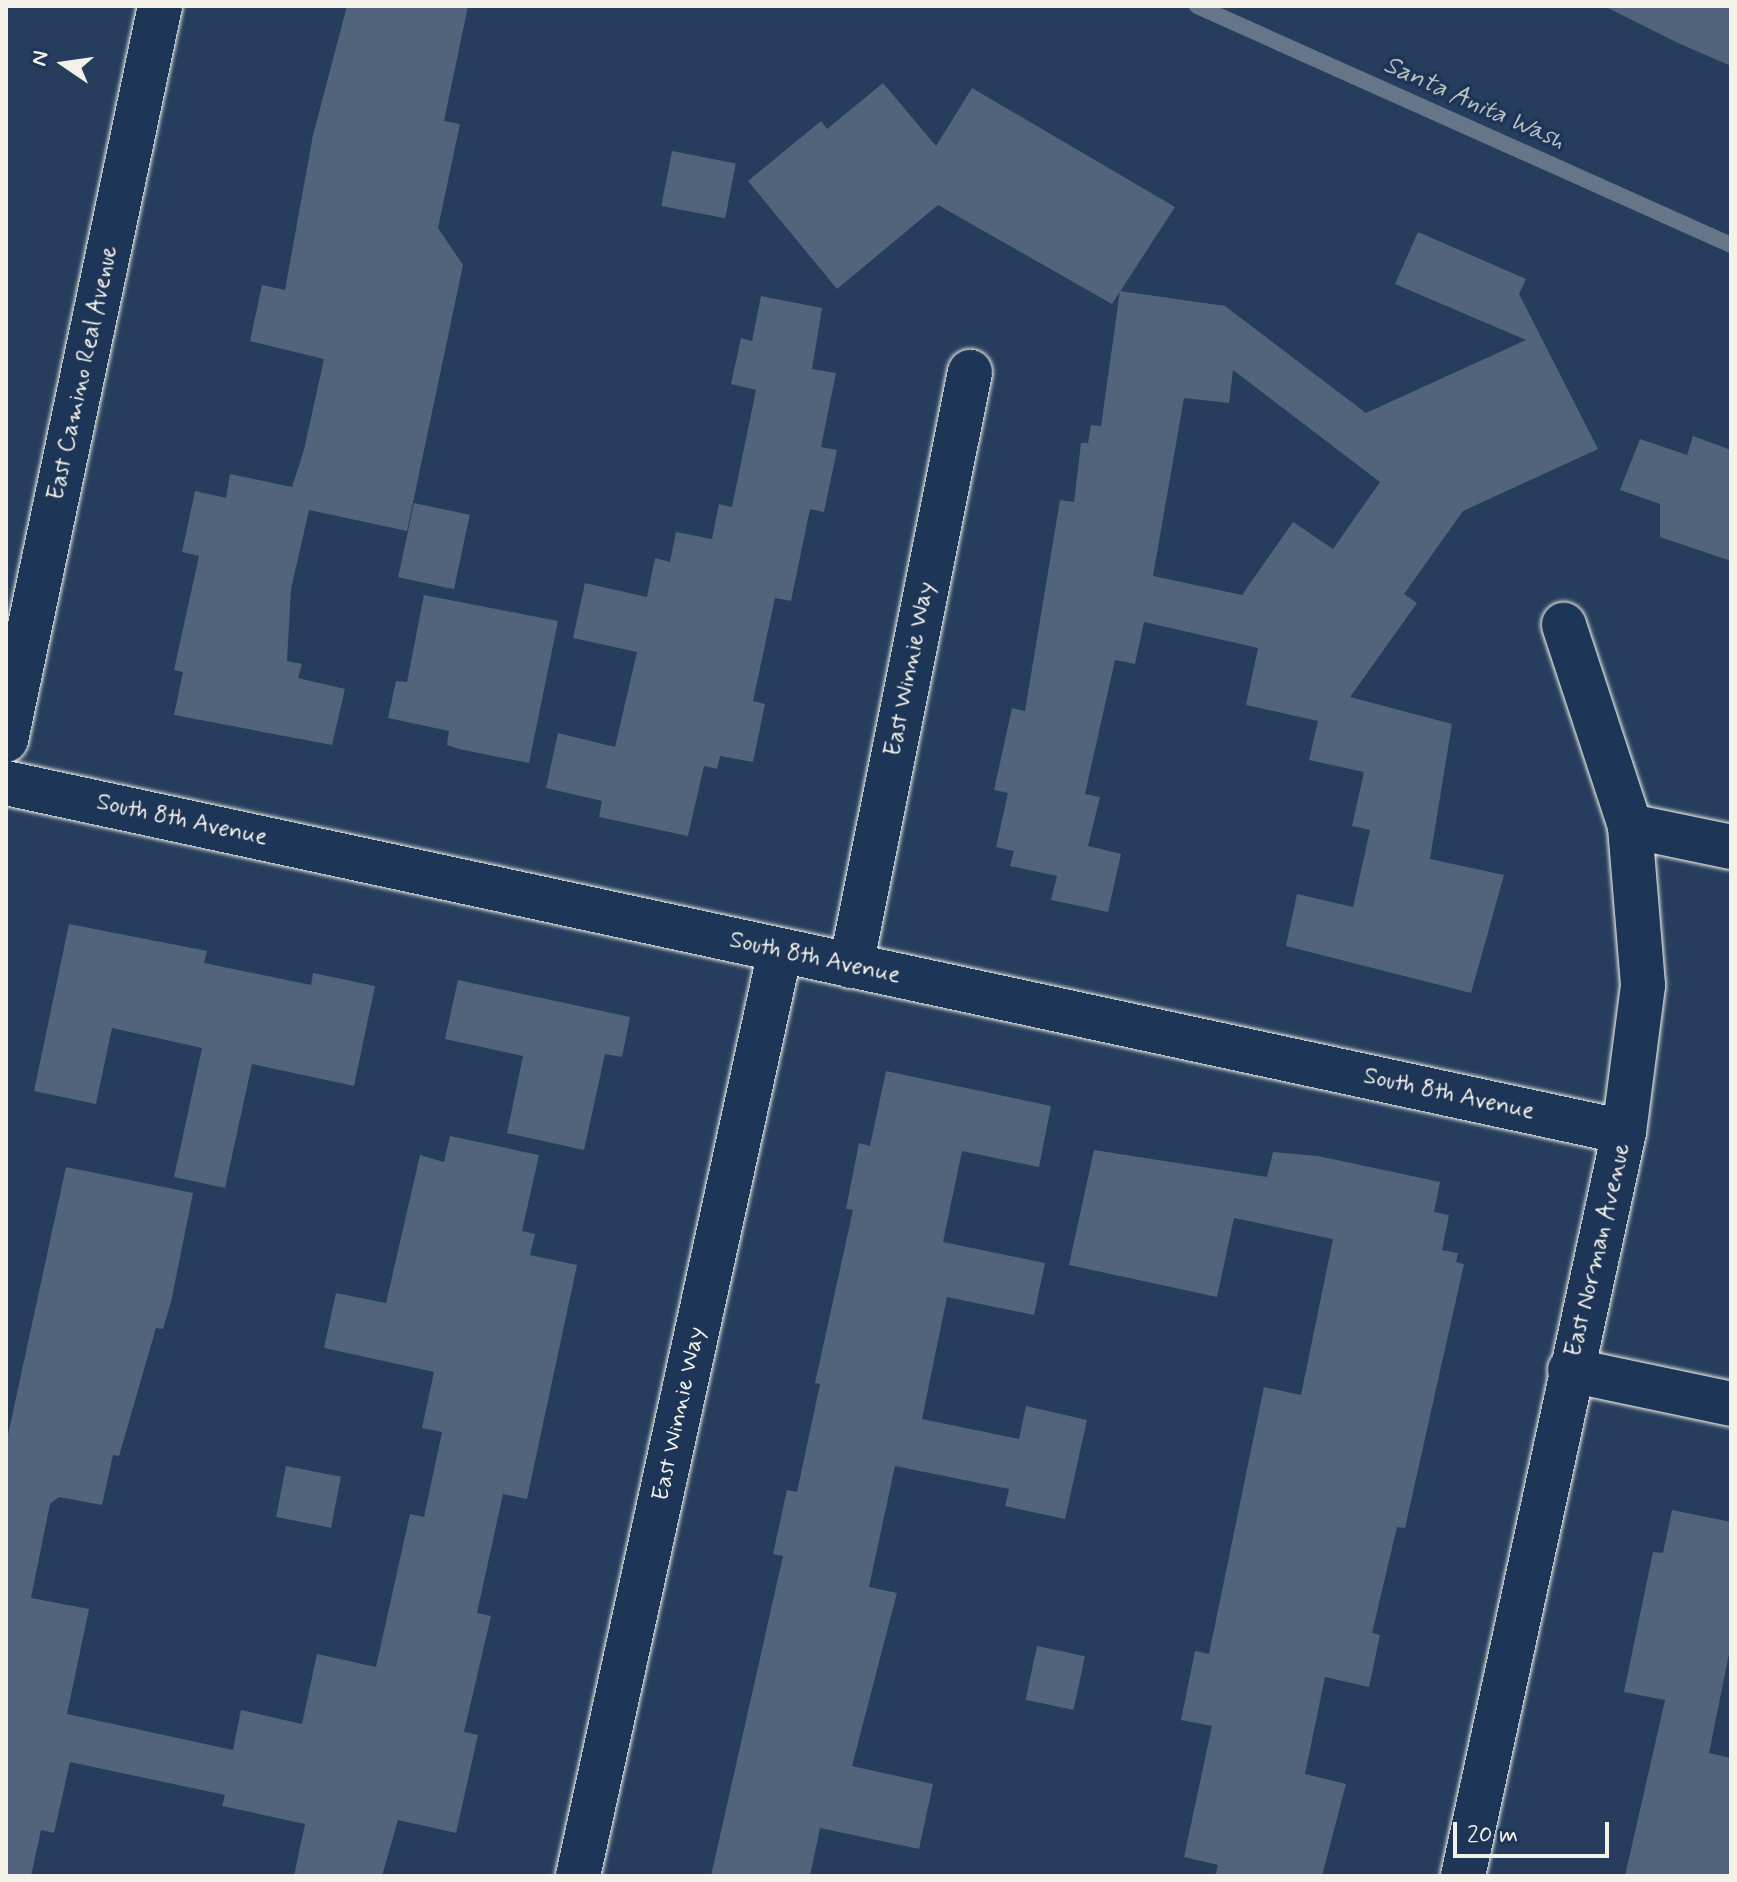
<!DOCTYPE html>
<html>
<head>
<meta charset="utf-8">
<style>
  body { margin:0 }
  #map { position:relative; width:1737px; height:1882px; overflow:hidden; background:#263d5d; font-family:Mynerve,sans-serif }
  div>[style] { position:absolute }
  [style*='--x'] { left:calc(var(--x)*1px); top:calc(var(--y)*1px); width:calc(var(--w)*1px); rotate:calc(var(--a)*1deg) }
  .stream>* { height:16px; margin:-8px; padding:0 8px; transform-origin:8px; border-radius:8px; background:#677588 }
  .building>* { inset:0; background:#52647b; transform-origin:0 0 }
  .roads { filter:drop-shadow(0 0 2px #f4f1e8) drop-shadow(0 0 2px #f4f1e8) }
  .street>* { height:44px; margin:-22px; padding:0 22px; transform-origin:22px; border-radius:22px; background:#1d3557 }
  .secondary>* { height:44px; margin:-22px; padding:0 22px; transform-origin:22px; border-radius:22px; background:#1d3557 }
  span { translate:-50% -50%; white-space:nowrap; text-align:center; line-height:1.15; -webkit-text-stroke:7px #1d3557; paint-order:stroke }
  .street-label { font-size:24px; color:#f4f1e8 }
  .water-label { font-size:26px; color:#bcbfc2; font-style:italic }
  .frame { position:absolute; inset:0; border:8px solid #f4f1e8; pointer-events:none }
  .north { position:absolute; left:24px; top:24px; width:80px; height:80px; -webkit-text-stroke:6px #1d3557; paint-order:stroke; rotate:283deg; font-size:22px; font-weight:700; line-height:32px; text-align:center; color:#f4f1e8 }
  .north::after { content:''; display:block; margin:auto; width:28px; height:36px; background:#f4f1e8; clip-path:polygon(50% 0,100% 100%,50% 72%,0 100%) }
  .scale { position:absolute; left:1453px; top:1822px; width:156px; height:36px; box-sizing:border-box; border:4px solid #f4f1e8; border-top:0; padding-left:10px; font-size:24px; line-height:28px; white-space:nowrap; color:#f4f1e8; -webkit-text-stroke:6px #1d3557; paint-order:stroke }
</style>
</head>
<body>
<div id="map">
  <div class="stream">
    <i style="--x:1197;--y:6;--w:585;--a:24.11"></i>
  </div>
  <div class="building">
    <i style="clip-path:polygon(347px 6px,468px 6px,444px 121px,460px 124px,438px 228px,463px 265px,407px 531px,309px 510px,291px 589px,287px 661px,302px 664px,298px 678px,345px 689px,332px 745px,174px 715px,183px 672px,174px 670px,199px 556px,182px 552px,195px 491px,226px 498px,230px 474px,292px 487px,304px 450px,324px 359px,250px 341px,262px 285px,285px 290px,313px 135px)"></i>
    <i style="clip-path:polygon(1604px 6px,1731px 6px,1731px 66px,1678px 43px)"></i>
    <i style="clip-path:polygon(883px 83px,936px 146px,972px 88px,1175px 207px,1112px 304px,938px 205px,837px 289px,748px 181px,821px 121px,827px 129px)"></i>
    <i style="left:672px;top:151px;width:65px;height:56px;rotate:11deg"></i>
    <i style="clip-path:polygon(evenodd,1418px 232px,1526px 279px,1519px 294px,1598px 449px,1463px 511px,1404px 594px,1417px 603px,1350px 697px,1452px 724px,1430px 859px,1504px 875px,1471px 993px,1286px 946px,1297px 894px,1353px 907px,1370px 830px,1352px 826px,1364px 772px,1309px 760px,1318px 721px,1246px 705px,1258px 648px,1144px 622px,1135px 664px,1115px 660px,1085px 794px,1100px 797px,1088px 846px,1121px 854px,1108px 912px,1051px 900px,1057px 876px,1010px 866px,1014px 851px,996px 847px,1008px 793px,994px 790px,1012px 708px,1025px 711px,1060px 500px,1074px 502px,1081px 443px,1088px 443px,1091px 425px,1101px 426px,1120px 291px,1225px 306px,1366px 413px,1526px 340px,1395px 284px,1418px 232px,1233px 370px,1380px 482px,1333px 549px,1293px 522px,1242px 595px,1153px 576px,1184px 398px,1229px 403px,1233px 370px)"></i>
    <i style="clip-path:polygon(761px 296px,822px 308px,812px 369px,836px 373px,821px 447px,837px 450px,824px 512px,810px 509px,791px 601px,775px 598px,753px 701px,765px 704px,753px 762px,720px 756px,717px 769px,704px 766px,688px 836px,599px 817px,602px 801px,546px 788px,558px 733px,615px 747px,637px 652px,573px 638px,585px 583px,647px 597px,655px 558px,670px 562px,676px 532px,712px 539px,719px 504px,732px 507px,756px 390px,731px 384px,741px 338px,752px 341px)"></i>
    <i style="clip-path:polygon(1693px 436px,1731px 450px,1731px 561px,1660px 537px,1660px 504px,1620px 490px,1640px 439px,1687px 455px)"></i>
    <i style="left:414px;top:503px;width:57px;height:76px;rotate:12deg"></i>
    <i style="clip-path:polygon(424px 595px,558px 621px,529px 763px,459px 749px,447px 745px,449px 731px,388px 718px,396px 681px,407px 682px)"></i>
    <i style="clip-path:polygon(69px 924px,207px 951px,204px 963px,311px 985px,313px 973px,375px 986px,354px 1086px,252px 1064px,225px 1188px,174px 1177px,202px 1048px,112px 1028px,96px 1104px,34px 1091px)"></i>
    <i style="clip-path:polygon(458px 980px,630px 1017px,622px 1057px,605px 1054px,584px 1150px,507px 1133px,523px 1056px,445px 1039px)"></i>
    <i style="clip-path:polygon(886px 1071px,1051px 1106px,1039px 1167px,962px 1151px,943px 1242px,1045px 1263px,1034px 1315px,947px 1297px,922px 1419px,1019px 1439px,1026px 1406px,1087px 1420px,1065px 1519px,1005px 1506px,1009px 1489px,895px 1466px,869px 1587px,897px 1593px,852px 1766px,933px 1784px,919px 1849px,820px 1828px,810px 1876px,711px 1876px,783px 1556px,773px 1554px,787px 1490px,797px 1492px,820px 1384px,815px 1383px,853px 1210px,846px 1209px,859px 1143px,870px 1146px)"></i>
    <i style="clip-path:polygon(450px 1136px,539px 1155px,522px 1231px,535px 1234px,530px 1255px,577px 1265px,527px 1499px,503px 1494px,477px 1613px,491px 1616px,464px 1732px,478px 1735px,456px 1833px,398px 1820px,382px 1876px,294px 1876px,305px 1824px,222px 1806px,225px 1795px,70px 1762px,54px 1833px,41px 1830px,31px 1876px,6px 1876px,6px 1444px,66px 1167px,193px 1193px,171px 1302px,163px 1329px,156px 1328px,119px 1456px,113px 1455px,102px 1505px,59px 1497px,50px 1504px,31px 1598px,89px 1609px,67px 1714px,233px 1750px,241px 1710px,302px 1724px,317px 1654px,376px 1667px,410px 1514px,424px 1517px,442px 1432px,422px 1428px,434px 1372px,324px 1348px,336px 1293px,386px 1303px,420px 1155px,444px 1162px)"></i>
    <i style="clip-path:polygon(1094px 1150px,1267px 1177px,1273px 1152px,1318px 1156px,1440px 1182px,1434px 1212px,1449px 1215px,1442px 1250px,1458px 1253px,1456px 1262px,1464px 1264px,1405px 1528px,1397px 1527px,1372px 1633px,1380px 1635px,1369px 1687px,1325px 1677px,1305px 1774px,1346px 1784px,1322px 1876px,1215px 1876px,1218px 1865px,1184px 1857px,1212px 1726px,1181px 1720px,1195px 1651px,1209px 1654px,1264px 1387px,1301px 1395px,1333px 1239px,1234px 1218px,1217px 1297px,1069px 1265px)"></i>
    <i style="left:286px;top:1466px;width:56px;height:52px;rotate:11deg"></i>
    <i style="clip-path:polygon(1672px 1510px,1731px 1522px,1731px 1644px,1709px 1753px,1731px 1758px,1731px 1876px,1625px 1876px,1665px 1700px,1624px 1692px,1653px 1552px,1663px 1553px)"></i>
    <i style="left:1037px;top:1646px;width:49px;height:55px;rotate:12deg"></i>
  </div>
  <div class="roads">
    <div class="street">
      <i style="--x:6;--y:783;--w:1655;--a:12.17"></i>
      <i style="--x:1630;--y:826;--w:103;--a:11.7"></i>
      <i style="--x:851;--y:966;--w:606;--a:-78.67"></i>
      <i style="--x:1570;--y:1370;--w:165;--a:11.9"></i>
      <i style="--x:578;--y:1876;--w:947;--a:-77.68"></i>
      <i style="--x:1463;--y:1876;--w:761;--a:-77.79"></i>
      <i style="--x:1624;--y:1132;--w:148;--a:-82.6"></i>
      <i style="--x:1643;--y:985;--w:160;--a:-94.7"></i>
      <i style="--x:1630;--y:826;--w:212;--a:-108.2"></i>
    </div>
    <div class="secondary">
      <i style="--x:6;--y:740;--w:750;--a:-78.15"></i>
    </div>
  </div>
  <div class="street-label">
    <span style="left:83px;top:373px;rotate:-78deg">East Camino Real Avenue</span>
    <span style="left:910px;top:669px;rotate:-79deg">East Winnie Way</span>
    <span style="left:182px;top:820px;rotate:12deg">South 8th Avenue</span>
    <span style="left:815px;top:958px;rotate:12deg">South 8th Avenue</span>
    <span style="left:1449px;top:1094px;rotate:12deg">South 8th Avenue</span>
    <span style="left:1598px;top:1250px;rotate:-77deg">East Norman Avenue</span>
    <span style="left:679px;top:1414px;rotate:-78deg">East Winnie Way</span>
  </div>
  <div class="water-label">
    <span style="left:1474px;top:104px;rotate:24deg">Santa Anita Wash</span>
  </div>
  <div class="frame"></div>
  <div class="north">N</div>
  <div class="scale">20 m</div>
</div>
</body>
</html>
